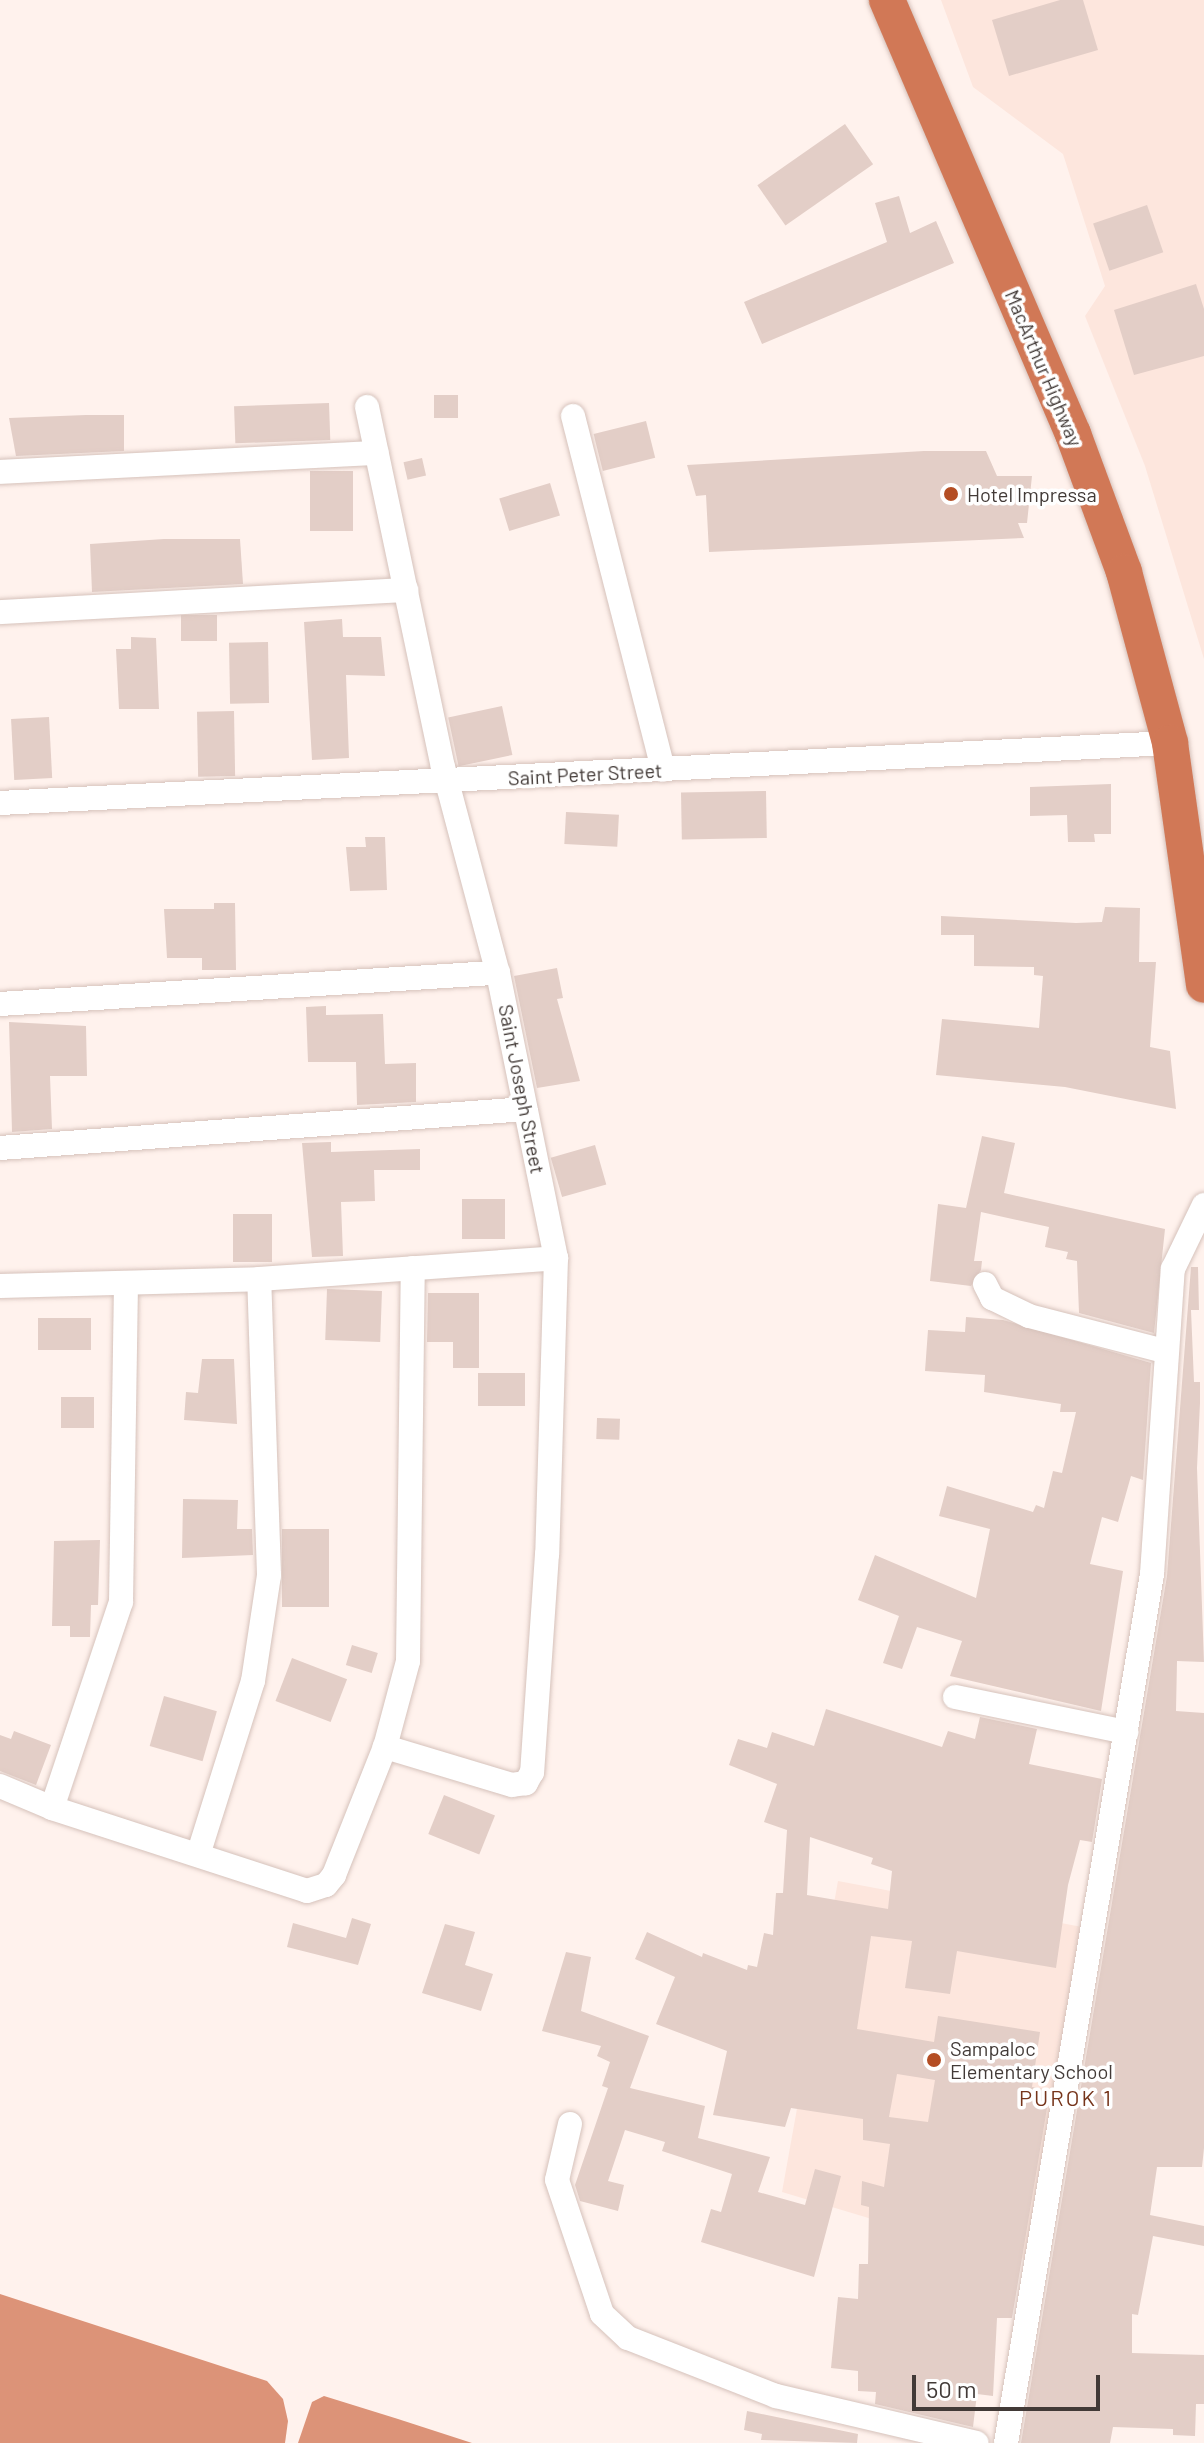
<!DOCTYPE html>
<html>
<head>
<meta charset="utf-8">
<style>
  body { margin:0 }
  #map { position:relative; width:1204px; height:2443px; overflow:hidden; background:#fff2ed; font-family:Barlow,sans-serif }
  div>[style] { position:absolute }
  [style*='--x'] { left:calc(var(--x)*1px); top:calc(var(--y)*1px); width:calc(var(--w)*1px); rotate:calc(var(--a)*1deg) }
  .built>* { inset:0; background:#fde6dd }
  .water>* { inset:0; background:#dc9378 }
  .building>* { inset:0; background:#e3cec7; transform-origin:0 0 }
  .roads { filter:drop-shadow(0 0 2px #d6c2bb) drop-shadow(0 0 2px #d6c2bb) }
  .minor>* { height:24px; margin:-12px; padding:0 12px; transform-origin:12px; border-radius:12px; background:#fff }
  .highway>* { height:36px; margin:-18px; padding:0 18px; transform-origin:18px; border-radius:18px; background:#d17856 }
  .dots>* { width:22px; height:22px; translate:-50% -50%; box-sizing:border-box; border:4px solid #fff; border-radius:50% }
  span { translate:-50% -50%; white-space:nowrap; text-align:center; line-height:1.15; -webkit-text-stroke:7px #fff; paint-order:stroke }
  .street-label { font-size:20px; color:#423a37 }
  .poi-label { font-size:20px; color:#423a37 }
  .left { translate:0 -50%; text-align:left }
  .neighbourhood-label { font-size:22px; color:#76351b; letter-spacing:2px }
  .scale { position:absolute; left:912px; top:2375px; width:188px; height:36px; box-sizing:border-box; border:4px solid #423a37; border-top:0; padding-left:10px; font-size:24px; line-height:28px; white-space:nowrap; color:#423a37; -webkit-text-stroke:6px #fff; paint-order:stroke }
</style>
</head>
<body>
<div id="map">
  <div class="built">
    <i style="clip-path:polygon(941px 0,1204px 0,1204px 659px,1145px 466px,1085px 316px,1105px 286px,1063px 154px,973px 87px)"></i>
    <i style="clip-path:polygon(838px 1881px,1082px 1927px,1030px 2260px,945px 2241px,782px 2192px)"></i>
  </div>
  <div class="water">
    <i style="clip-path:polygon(0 2294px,267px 2381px,283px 2399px,288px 2421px,285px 2443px,0 2443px)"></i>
    <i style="clip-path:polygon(324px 2396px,398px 2419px,472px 2443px,298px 2443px,312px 2402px)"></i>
  </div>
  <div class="building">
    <i style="clip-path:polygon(1060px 0,1083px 0,1098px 50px,1009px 76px,992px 20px)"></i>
    <i style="left:845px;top:124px;width:49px;height:107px;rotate:55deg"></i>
    <i style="clip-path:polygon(899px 196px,910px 233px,936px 221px,954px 263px,762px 344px,744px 302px,887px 242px,875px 203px)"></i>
    <i style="left:1147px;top:205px;width:50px;height:57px;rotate:71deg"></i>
    <i style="clip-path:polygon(1196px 284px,1204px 309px,1204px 356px,1134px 375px,1114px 310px)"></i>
    <i style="left:434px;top:395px;width:24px;height:23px"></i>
    <i style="left:329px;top:403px;width:37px;height:95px;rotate:88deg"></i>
    <i style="clip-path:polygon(86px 415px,124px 415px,124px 451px,16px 456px,9px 418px)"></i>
    <i style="left:646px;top:421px;width:38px;height:54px;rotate:76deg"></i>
    <i style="clip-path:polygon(924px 451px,986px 451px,997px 476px,1032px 476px,1027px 523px,1018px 523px,1024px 538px,709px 552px,706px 495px,696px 496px,687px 465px)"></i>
    <i style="left:422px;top:458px;width:18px;height:19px;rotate:77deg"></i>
    <i style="left:310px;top:471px;width:43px;height:60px"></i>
    <i style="left:550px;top:483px;width:34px;height:53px;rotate:73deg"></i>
    <i style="clip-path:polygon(164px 539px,240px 539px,243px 584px,92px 592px,90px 544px)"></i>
    <i style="left:217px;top:615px;width:26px;height:36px;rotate:90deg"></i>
    <i style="clip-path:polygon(342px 619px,343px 637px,381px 637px,385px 676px,346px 675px,349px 758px,312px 760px,304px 622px)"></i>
    <i style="clip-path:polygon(131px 637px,156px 638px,159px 709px,119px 709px,116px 649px,131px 649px)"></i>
    <i style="left:268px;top:642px;width:61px;height:39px;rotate:89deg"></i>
    <i style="left:502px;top:706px;width:50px;height:55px;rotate:78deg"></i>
    <i style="left:234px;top:711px;width:65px;height:37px;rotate:89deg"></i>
    <i style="left:49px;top:717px;width:61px;height:38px;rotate:87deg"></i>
    <i style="clip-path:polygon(1111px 784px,1111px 834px,1094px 834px,1095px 842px,1068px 842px,1067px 815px,1030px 816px,1030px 787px)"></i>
    <i style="left:766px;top:791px;width:47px;height:85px;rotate:89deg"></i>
    <i style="left:566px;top:812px;width:53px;height:32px;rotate:3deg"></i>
    <i style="clip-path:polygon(365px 837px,385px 837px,387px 890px,350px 891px,346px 847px,366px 847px)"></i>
    <i style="clip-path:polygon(214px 903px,235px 903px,236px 970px,202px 970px,202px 958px,167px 958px,164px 909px,214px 909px)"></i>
    <i style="clip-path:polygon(1105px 907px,1140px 908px,1139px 962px,1156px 962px,1150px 1047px,1170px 1051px,1176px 1109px,1065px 1087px,936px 1075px,942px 1019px,1039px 1028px,1043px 976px,1034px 975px,1034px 967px,974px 966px,974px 935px,941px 935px,941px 916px,1076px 923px,1102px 922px)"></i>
    <i style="clip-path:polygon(557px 968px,563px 998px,557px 999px,580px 1081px,537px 1088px,514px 976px)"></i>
    <i style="clip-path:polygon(326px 1006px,326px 1015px,383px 1014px,385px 1064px,416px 1063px,416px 1102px,357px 1105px,356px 1062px,308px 1062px,306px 1007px)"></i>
    <i style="clip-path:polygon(9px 1022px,86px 1026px,87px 1076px,50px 1076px,52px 1129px,12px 1132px)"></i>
    <i style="clip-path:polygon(982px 1136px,1015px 1143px,1004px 1193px,1165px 1229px,1154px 1333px,1079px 1313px,1077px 1261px,1066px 1259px,1068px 1252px,1045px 1247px,1049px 1227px,981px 1212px,974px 1261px,982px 1261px,981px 1270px,971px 1286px,930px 1281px,938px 1204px,966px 1208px)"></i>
    <i style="clip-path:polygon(331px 1142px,331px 1152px,420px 1149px,420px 1170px,374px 1170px,375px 1201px,341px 1202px,343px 1256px,312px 1257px,302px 1143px)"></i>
    <i style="left:595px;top:1145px;width:41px;height:46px;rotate:74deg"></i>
    <i style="left:462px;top:1199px;width:43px;height:40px"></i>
    <i style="left:233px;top:1214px;width:39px;height:48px"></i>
    <i style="clip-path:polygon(1191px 1267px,1198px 1267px,1199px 1310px,1191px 1310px,1194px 1382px,1200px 1382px,1200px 1403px,1197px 1468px,1204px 1662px,1177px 1661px,1176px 1711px,1204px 1713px,1204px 2148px,1202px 2167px,1157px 2167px,1150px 2215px,1204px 2226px,1204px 2246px,1153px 2236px,1138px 2315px,1132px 2314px,1132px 2353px,1204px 2355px,1204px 2404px,1196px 2404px,1195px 2436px,1173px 2435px,1173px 2429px,1113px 2427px,1110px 2443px,1021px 2443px,1167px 1576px)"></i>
    <i style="left:327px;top:1289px;width:55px;height:51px;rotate:2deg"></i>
    <i style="clip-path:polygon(428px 1293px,479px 1293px,479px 1368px,453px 1368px,453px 1342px,427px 1342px)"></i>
    <i style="clip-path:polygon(966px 1317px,1003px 1320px,1151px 1363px,1143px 1480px,1131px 1476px,1118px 1522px,1102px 1517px,1090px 1564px,1123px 1571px,1101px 1711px,950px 1676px,962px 1641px,917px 1627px,902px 1669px,883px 1663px,899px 1616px,858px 1600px,875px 1555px,976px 1598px,990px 1529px,939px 1516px,947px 1486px,1033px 1512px,1036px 1505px,1044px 1508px,1053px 1471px,1062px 1473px,1076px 1412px,1060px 1412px,1061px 1404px,984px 1392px,985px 1375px,925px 1371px,928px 1330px,965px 1332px)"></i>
    <i style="left:38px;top:1318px;width:53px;height:32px"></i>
    <i style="clip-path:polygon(202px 1359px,234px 1359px,237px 1424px,184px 1420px,186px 1392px,198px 1393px)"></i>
    <i style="left:478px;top:1373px;width:47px;height:33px"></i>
    <i style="left:61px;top:1397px;width:33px;height:31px"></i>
    <i style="left:597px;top:1418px;width:23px;height:21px;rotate:2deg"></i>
    <i style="clip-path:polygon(183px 1499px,238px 1500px,237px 1529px,252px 1529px,253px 1555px,182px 1558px)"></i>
    <i style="left:282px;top:1529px;width:47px;height:78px"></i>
    <i style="clip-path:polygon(100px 1540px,98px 1605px,91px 1605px,90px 1637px,70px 1637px,70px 1626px,52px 1626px,54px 1541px)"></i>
    <i style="left:352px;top:1645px;width:27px;height:21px;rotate:17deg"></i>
    <i style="left:292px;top:1658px;width:59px;height:46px;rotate:21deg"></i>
    <i style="left:164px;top:1696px;width:55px;height:52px;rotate:16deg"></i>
    <i style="clip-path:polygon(evenodd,826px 1709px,942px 1747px,948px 1731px,975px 1739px,980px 1717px,1037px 1729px,1029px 1764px,1102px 1779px,1092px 1842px,1080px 1840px,1068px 1885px,1056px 1968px,957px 1951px,950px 1994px,905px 1988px,912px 1941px,871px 1936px,857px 2029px,934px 2042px,938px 2016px,1040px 2032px,1032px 2087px,1050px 2090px,1012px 2318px,997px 2318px,993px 2396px,977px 2394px,973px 2427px,875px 2404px,876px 2392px,858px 2391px,858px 2371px,831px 2368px,838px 2297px,858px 2299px,859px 2264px,868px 2264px,869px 2207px,861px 2205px,862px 2181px,884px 2187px,890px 2144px,863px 2140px,863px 2119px,791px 2108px,785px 2127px,713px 2115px,727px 2051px,656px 2024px,675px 1977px,635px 1959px,647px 1932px,702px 1957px,703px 1953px,747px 1970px,748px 1965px,757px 1967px,764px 1933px,773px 1935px,776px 1893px,783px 1893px,787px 1830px,764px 1822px,777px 1784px,729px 1765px,738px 1739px,767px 1748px,772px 1732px,814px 1746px,826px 1709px,810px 1837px,873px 1858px,871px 1864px,892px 1871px,888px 1909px,807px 1895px,810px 1837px,826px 1709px,897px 2074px,935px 2080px,928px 2122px,889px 2117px,897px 2074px)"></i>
    <i style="clip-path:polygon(14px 1731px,51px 1745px,36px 1785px,0 1771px,0 1735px,11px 1739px)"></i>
    <i style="left:444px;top:1795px;width:55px;height:42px;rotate:22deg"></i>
    <i style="clip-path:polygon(352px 1918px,371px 1924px,358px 1965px,287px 1947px,293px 1923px,346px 1938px)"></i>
    <i style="clip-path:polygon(445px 1924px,475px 1932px,465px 1965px,493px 1974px,481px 2011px,422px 1993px)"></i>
    <i style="clip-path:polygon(566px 1952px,591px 1957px,581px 2011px,649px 2036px,630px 2088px,705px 2106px,698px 2138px,770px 2157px,758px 2192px,805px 2205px,815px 2169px,841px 2176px,814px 2277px,701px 2242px,711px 2209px,721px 2212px,732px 2174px,662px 2151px,665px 2142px,625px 2130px,608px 2181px,624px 2185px,618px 2211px,580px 2201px,575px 2185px,608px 2088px,602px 2086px,610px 2062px,597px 2056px,601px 2046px,542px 2031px)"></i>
    <i style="clip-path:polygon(747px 2411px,858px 2434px,857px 2443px,761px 2440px,762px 2434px,744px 2430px)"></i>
  </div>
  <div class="roads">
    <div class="minor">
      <i style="--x:367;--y:407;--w:368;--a:78.1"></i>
      <i style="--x:443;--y:767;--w:213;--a:75.1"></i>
      <i style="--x:498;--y:973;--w:291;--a:78.5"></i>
      <i style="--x:556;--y:1258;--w:296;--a:91.7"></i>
      <i style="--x:547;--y:1554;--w:219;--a:93.9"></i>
      <i style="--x:532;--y:1772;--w:13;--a:119"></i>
      <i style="--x:526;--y:1783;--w:14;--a:172"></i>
      <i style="--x:512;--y:1785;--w:133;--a:-163.3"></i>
      <i style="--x:573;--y:416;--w:365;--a:75.7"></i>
      <i style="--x:0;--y:472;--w:377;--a:-2.9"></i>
      <i style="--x:0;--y:612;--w:407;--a:-3.1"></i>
      <i style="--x:0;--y:803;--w:1172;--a:-2.94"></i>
      <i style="--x:0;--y:1004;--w:499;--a:-3.6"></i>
      <i style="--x:0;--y:1148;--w:527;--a:-4.24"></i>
      <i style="--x:985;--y:1284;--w:16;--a:63"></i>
      <i style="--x:992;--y:1298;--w:41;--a:25.9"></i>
      <i style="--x:1029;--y:1316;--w:139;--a:14.5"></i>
      <i style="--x:0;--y:1286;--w:259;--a:-1.5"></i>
      <i style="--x:259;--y:1279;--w:298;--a:-4"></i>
      <i style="--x:955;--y:1697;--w:175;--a:11.6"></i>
      <i style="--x:0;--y:1786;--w:56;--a:22.9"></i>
      <i style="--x:52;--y:1808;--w:268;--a:18"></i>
      <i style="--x:307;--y:1891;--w:20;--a:-18"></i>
      <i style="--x:326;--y:1885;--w:13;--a:-51"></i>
      <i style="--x:334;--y:1875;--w:138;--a:-68.3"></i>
      <i style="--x:385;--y:1747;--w:89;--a:-75"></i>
      <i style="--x:408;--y:1661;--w:393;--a:-89.3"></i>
      <i style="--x:52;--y:1808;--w:217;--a:-71.5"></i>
      <i style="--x:121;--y:1602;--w:319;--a:-89.1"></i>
      <i style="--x:199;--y:1852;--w:179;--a:-72.5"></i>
      <i style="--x:253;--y:1681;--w:107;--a:-81.4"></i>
      <i style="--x:269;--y:1575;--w:296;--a:-91.9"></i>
      <i style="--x:570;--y:2124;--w:57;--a:103.1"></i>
      <i style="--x:557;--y:2180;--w:141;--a:71.4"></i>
      <i style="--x:602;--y:2314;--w:35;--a:43"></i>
      <i style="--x:628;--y:2338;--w:159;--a:21.4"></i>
      <i style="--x:776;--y:2396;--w:206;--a:13.2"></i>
      <i style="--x:1006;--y:2443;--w:881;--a:-80.46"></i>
      <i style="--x:1152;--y:1574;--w:306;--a:-86.1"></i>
      <i style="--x:1173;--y:1269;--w:71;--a:-64.2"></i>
    </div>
    <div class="highway">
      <i style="--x:887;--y:0;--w:472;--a:66.8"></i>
      <i style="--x:1073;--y:434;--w:147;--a:69.7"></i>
      <i style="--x:1124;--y:572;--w:177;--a:74.9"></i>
      <i style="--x:1170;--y:743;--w:244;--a:82"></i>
    </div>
  </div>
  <div class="dots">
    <i style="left:951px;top:494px;background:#b44e24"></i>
    <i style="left:934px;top:2060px;background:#b44e24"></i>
  </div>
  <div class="street-label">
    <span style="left:1044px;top:368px;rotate:67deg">MacArthur Highway</span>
    <span style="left:585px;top:774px;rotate:-3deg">Saint Peter Street</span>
    <span style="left:522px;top:1089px;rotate:79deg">Saint Joseph Street</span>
  </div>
  <div class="poi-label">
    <span class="left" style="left:967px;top:494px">Hotel Impressa</span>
    <span class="left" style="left:950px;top:2060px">Sampaloc<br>Elementary School</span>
  </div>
  <div class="neighbourhood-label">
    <span style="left:1066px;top:2098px">PUROK 1</span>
  </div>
  <div class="scale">50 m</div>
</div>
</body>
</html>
